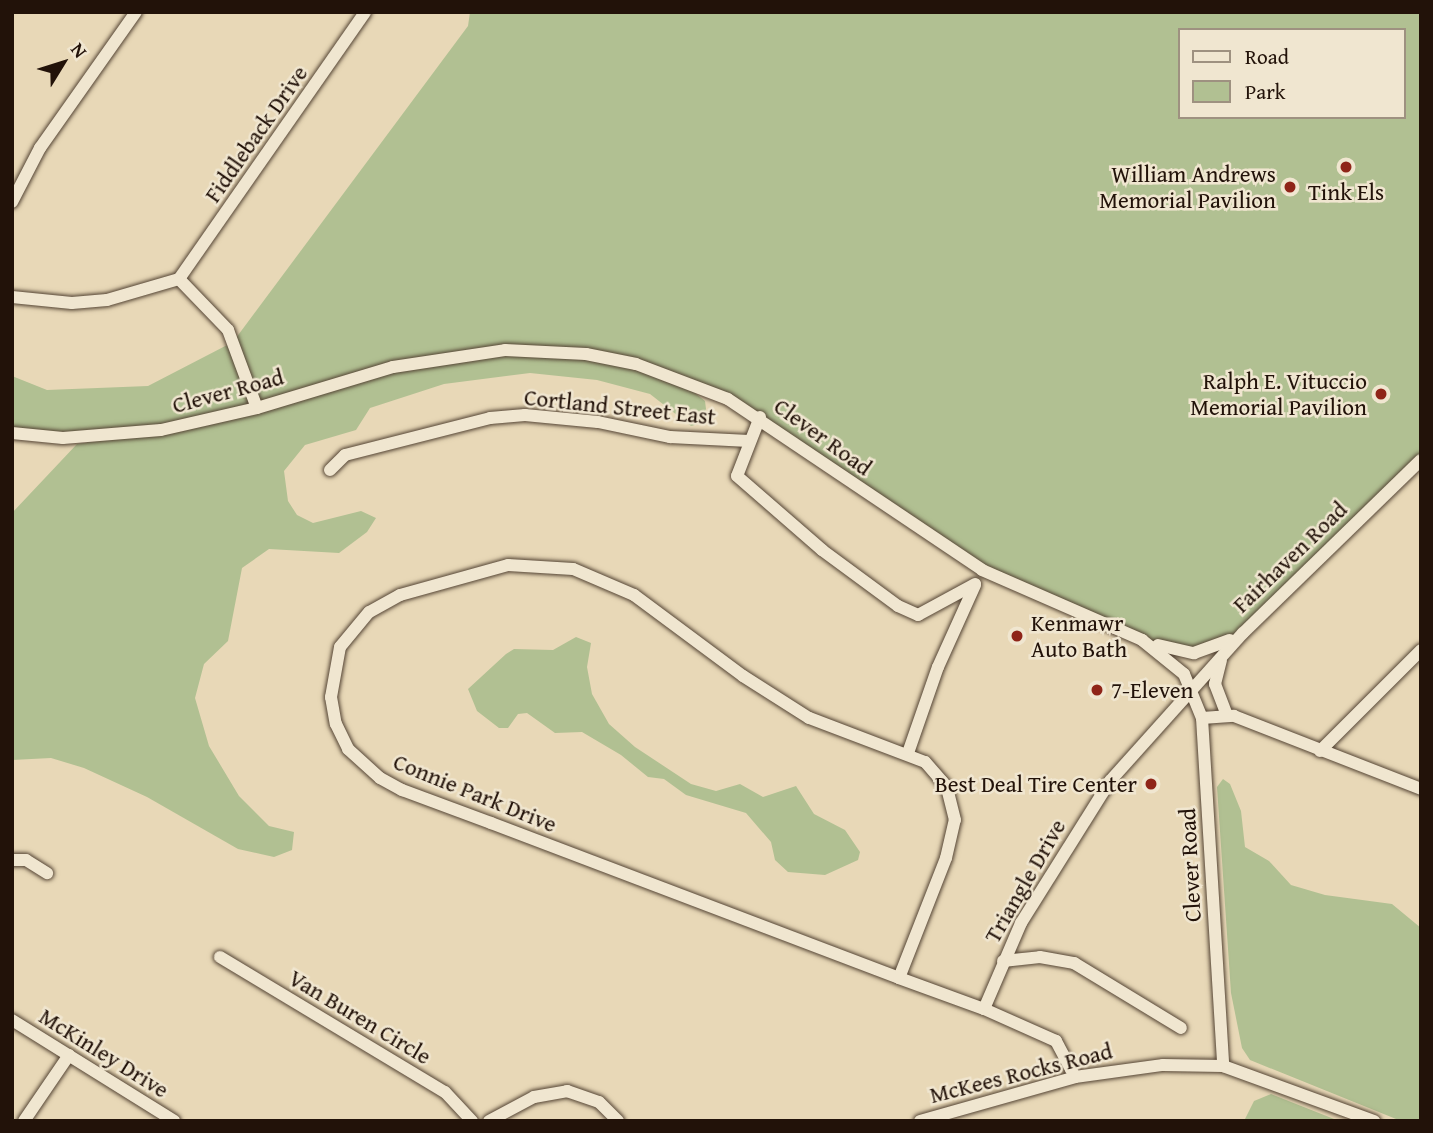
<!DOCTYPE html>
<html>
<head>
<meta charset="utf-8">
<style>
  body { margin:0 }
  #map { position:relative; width:1433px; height:1133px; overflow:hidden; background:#e8d8b7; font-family:"Gentium Book Plus",serif }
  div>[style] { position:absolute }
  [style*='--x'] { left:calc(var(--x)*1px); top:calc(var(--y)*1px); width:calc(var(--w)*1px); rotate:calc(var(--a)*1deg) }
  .green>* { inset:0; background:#b1c092 }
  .roads { filter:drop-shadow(0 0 2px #544434) drop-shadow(0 0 2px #544434) }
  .minor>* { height:12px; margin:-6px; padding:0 6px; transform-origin:6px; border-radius:6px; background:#f0e6d0 }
  .dots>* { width:19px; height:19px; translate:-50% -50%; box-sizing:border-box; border:4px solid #f0e6d0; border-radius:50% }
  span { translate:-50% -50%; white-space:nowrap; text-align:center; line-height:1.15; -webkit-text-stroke:5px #f0e6d0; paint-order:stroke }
  .street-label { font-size:23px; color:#221209 }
  .poi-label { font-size:23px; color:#221209 }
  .right { translate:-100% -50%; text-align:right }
  .left { translate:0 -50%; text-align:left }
  .frame { position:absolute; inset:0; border:14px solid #221209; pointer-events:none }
  .legend { position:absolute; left:1178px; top:28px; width:228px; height:91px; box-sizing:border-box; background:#f0e6d0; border:2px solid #9e9180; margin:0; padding:9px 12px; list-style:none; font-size:21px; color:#221209 }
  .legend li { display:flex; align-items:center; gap:14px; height:35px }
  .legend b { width:35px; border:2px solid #9e9180 }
  .north { position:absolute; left:28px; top:28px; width:70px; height:70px; -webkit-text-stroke:5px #f0e6d0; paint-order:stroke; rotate:52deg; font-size:19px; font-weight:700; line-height:28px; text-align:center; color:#221209 }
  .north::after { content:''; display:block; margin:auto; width:24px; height:32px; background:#221209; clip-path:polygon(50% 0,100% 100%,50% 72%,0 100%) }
</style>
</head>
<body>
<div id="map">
  <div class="green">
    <i style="clip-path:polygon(evenodd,470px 12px,1421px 12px,1421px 460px,1243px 633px,1194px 653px,1142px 640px,982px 570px,760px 417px,636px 364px,505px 350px,432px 360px,257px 408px,113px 435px,12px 432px,12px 376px,47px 390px,148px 386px,233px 342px,468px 26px,470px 12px,1179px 30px,1403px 30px,1403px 117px,1179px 117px,1179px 30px)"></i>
    <i style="clip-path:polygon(506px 354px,586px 357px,682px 383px,705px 401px,706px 409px,699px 424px,691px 426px,650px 394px,597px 380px,530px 373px,444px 384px,370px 408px,356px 430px,305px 445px,284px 471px,288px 501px,297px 515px,313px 523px,361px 511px,376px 518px,367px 532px,339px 553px,269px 549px,242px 568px,228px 641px,204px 664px,195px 698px,209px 746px,239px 796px,269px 826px,294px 832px,292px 850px,274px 857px,238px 849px,147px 797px,84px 768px,51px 758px,12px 760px,12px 513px,77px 444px,161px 431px,396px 370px)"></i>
    <i style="clip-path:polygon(576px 637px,591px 643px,587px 667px,592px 694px,609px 724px,635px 747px,691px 784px,716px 791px,740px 784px,763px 797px,796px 786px,814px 814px,845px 830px,860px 852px,858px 860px,825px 875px,788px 872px,775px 860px,771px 842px,746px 813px,686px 795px,664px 779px,648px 777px,621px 755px,582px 732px,555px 733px,527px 713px,518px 714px,508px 728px,499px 728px,477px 711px,468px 689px,506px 654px,514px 649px,553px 650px)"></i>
    <i style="clip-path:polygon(1223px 779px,1230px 784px,1241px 811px,1245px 847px,1269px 861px,1291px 885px,1325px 895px,1392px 904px,1421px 928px,1421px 1121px,1401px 1121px,1250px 1060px,1242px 1048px,1231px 993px,1217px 787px)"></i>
    <i style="clip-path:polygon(1271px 1094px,1339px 1121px,1244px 1121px,1254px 1101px)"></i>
  </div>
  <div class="roads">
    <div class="minor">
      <i style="--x:12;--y:202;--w:61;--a:-62.6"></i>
      <i style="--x:40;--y:148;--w:166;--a:-54.8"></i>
      <i style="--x:179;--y:279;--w:71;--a:46.1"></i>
      <i style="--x:228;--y:330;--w:83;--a:69.6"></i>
      <i style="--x:12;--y:297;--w:60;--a:5.7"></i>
      <i style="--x:72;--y:303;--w:35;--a:-5"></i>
      <i style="--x:107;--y:300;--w:75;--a:-16.3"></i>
      <i style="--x:179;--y:279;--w:325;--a:-55.1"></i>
      <i style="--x:760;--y:417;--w:63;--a:111.3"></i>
      <i style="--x:737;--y:476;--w:113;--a:41"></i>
      <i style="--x:822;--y:550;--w:94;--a:36.4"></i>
      <i style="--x:898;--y:606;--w:22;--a:24"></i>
      <i style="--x:918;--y:615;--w:65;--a:-28.5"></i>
      <i style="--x:12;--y:433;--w:51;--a:5.6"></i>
      <i style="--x:63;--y:438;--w:98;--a:-4.7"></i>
      <i style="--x:161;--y:430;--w:98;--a:-12.9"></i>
      <i style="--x:257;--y:408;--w:142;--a:-16.8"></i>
      <i style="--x:393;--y:367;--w:113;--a:-8.6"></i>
      <i style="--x:505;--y:350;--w:81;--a:2.8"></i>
      <i style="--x:586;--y:354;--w:51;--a:11.3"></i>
      <i style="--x:636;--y:364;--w:98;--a:20.8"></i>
      <i style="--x:728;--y:399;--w:306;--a:33.9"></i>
      <i style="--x:982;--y:570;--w:175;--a:23.6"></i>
      <i style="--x:1142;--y:640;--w:54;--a:39"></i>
      <i style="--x:1184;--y:674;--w:48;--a:67.8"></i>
      <i style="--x:1202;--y:718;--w:349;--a:86.5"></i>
      <i style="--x:330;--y:470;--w:21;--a:-45"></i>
      <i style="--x:345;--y:455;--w:150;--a:-14.3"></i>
      <i style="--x:490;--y:418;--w:35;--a:-5"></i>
      <i style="--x:525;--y:415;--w:73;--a:5.5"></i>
      <i style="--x:598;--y:422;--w:74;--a:11.8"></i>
      <i style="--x:670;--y:437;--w:79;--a:2.9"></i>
      <i style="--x:1158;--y:645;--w:37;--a:13"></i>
      <i style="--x:1194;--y:653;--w:38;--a:-20"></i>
      <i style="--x:1221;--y:660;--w:25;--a:104"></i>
      <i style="--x:1215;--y:684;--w:33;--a:69"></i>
      <i style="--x:1202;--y:718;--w:32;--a:-4"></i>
      <i style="--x:1234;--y:716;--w:201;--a:21.3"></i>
      <i style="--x:1320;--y:751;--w:143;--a:-45"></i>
      <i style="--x:908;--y:753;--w:91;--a:-70.8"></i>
      <i style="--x:938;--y:667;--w:90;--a:-65.7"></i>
      <i style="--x:12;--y:860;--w:14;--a:0"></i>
      <i style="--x:26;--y:860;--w:25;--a:32"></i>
      <i style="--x:220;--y:957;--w:262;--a:31"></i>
      <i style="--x:445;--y:1092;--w:40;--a:47"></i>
      <i style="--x:1003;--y:961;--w:37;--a:-6"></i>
      <i style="--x:1040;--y:957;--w:35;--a:10"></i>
      <i style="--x:1074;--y:963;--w:125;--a:31.3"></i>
      <i style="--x:899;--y:978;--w:129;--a:-68.6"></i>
      <i style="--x:946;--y:858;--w:39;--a:-77"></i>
      <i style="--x:955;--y:820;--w:34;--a:-104"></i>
      <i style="--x:947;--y:787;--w:33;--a:-131"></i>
      <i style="--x:925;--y:762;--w:124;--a:-159.2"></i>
      <i style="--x:809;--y:718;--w:78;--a:-147.5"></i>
      <i style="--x:743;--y:676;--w:136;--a:-143.4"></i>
      <i style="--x:634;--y:595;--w:66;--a:-156.9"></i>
      <i style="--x:573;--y:569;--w:65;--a:-176.5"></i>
      <i style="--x:508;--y:565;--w:112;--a:164.5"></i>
      <i style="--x:400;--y:595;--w:35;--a:151"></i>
      <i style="--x:369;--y:612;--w:45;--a:129.6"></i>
      <i style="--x:340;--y:647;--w:51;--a:100.2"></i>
      <i style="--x:331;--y:697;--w:27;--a:80"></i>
      <i style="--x:336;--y:724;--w:28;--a:64"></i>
      <i style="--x:348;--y:749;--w:43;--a:42.2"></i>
      <i style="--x:380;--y:778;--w:25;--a:29"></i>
      <i style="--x:402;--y:790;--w:95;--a:20.3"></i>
      <i style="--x:491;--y:823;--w:436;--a:20.8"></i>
      <i style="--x:899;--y:978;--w:90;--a:20"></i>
      <i style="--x:12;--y:1020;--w:191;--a:31.9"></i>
      <i style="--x:1075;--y:1077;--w:41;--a:-117.8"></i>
      <i style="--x:1056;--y:1041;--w:79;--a:-156"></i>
      <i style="--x:984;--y:1009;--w:94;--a:-66.7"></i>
      <i style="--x:1021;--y:923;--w:168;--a:-57.9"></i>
      <i style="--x:1110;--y:781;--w:199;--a:-48.1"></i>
      <i style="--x:1243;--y:633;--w:248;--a:-44.2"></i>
      <i style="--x:24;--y:1121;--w:80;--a:-55.7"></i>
      <i style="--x:489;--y:1121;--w:51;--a:-28.1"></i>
      <i style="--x:534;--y:1097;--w:34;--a:-10"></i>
      <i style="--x:567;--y:1091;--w:34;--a:19"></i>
      <i style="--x:599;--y:1102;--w:27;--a:45"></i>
      <i style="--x:920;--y:1121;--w:161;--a:-15.8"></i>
      <i style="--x:1075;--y:1077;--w:89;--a:-7.8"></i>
      <i style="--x:1163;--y:1065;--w:60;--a:1"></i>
      <i style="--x:1223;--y:1066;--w:161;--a:20"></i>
    </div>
  </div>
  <div class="dots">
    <i style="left:1346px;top:167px;background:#8f2418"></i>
    <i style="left:1290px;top:187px;background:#8f2418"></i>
    <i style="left:1381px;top:394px;background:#8f2418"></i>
    <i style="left:1017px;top:636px;background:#8f2418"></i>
    <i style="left:1097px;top:690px;background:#8f2418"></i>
    <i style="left:1151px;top:784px;background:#8f2418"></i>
  </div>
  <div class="street-label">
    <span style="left:256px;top:134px;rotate:-55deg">Fiddleback Drive</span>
    <span style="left:228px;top:391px;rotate:-15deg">Clever Road</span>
    <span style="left:620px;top:407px;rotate:6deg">Cortland Street East</span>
    <span style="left:823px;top:437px;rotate:36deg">Clever Road</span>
    <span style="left:1290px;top:557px;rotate:-44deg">Fairhaven Road</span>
    <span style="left:475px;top:793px;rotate:22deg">Connie Park Drive</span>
    <span style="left:1190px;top:865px;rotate:-93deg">Clever Road</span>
    <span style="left:1025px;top:881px;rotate:-60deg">Triangle Drive</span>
    <span style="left:360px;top:1017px;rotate:31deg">Van Buren Circle</span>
    <span style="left:104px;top:1053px;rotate:32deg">McKinley Drive</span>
    <span style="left:1021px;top:1073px;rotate:-14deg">McKees Rocks Road</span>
  </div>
  <div class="poi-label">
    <span class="right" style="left:1276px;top:187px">William Andrews<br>Memorial Pavilion</span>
    <span style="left:1346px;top:192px">Tink Els</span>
    <span class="right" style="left:1367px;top:394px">Ralph E. Vituccio<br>Memorial Pavilion</span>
    <span class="left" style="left:1031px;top:636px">Kenmawr<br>Auto Bath</span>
    <span class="left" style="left:1111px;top:690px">7-Eleven</span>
    <span class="right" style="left:1137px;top:784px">Best Deal Tire Center</span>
  </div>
  <div class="frame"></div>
  <ul class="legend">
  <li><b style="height:9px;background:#f0e6d0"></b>Road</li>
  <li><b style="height:19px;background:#b1c092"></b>Park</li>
  </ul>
  <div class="north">N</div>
</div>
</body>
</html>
